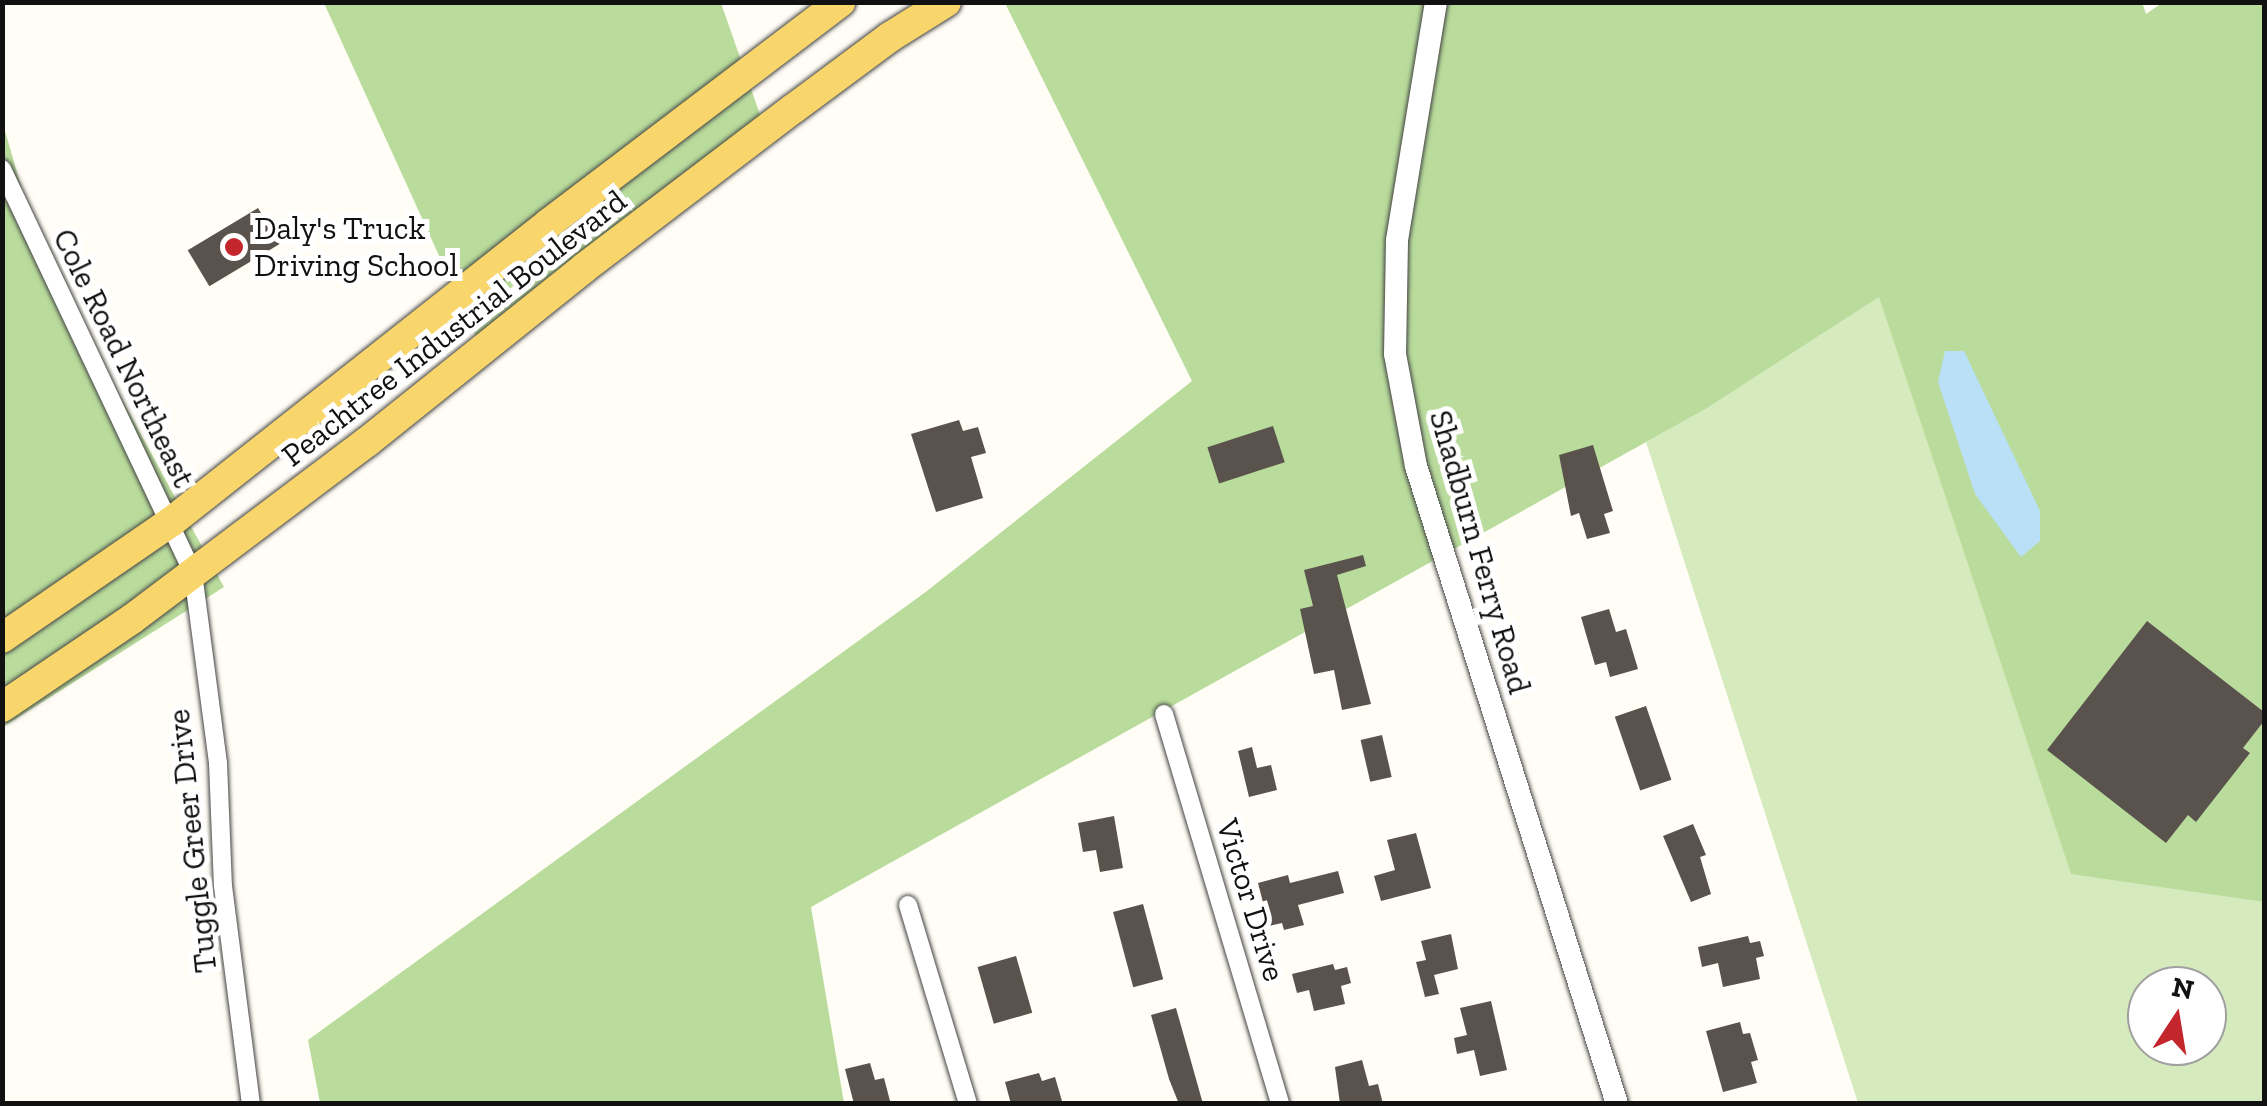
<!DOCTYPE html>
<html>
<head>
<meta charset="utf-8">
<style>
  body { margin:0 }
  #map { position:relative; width:2267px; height:1106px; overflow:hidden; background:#fffdf5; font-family:"Zilla Slab",serif }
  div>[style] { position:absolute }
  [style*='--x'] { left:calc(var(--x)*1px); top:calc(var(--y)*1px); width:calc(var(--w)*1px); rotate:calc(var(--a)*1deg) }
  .green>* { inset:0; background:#d5ebbd }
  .forest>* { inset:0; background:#b9dc9c }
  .water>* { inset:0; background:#b9e0f7 }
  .building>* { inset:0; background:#5a524d; transform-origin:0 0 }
  .roads { filter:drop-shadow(0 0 2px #444) drop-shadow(0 0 2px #444) }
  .minor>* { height:18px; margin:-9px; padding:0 9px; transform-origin:9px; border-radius:9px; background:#fff }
  .tertiary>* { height:22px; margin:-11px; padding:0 11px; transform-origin:11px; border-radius:11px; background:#fff }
  .primary>* { height:30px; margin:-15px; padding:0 15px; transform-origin:15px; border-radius:15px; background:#f9d66b }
  .dots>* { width:28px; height:28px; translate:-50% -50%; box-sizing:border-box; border:5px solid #fff; border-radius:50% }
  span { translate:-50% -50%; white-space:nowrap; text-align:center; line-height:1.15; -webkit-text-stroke:10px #fff; paint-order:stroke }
  .poi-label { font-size:32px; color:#111 }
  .left { translate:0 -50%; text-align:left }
  .street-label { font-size:32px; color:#111 }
  .frame { position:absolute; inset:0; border:5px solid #111; pointer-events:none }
  .north { position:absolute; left:2127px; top:966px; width:100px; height:100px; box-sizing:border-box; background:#fff; border:2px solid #a0a0a0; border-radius:50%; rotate:12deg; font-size:28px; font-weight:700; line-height:40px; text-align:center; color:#111 }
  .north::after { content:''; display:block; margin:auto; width:35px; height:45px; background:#c4262e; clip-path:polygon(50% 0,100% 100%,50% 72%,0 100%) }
</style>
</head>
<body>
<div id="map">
  <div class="green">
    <i style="clip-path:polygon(evenodd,1880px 296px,2071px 873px,2264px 902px,2264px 1103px,1858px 1103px,1646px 442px,1709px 407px,1880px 296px,2147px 986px,2207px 986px,2207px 1046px,2147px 1046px,2147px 986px)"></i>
  </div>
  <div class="forest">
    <i style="clip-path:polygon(2142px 2px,2146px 14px,2162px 3px,2264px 3px,2264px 902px,2071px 874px,1879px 297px,1709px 407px,811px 907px,844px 1103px,320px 1103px,308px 1040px,927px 591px,1192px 381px,1005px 3px)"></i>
    <i style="clip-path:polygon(324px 3px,721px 3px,765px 129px,482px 350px)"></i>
    <i style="clip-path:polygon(2px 120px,26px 204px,119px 394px,224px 587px,3px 727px)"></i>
  </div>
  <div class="water">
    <i style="clip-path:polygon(1945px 351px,1964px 351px,2040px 511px,2040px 541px,2021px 557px,1975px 494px,1938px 382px)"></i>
  </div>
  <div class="building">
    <i style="left:258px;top:208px;width:42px;height:82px;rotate:59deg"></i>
    <i style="clip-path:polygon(959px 420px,963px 431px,978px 427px,986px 453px,971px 457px,983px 498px,936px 512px,911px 434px)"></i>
    <i style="left:1273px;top:426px;width:38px;height:69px;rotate:72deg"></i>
    <i style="clip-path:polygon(1593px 445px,1613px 511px,1604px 514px,1610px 533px,1587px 539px,1579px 513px,1571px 516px,1559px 455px)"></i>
    <i style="clip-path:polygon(1363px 555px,1366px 566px,1337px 575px,1371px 704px,1342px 710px,1334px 670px,1314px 674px,1300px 609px,1313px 606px,1304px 570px)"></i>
    <i style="clip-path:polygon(1609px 609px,1616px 632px,1626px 629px,1638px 669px,1610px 677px,1606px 662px,1595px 665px,1581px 617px)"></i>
    <i style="clip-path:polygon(2147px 621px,2264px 712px,2264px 721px,2243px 748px,2250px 753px,2196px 822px,2188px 815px,2166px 843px,2047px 750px)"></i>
    <i style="left:1646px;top:706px;width:78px;height:33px;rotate:71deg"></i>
    <i style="left:1382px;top:735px;width:43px;height:22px;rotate:77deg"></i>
    <i style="clip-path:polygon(1252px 747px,1257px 768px,1271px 765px,1277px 790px,1249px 797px,1238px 751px)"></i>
    <i style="clip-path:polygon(1114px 816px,1123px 868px,1100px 872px,1096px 850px,1083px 852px,1078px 823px)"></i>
    <i style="clip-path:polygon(1693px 824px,1706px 855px,1700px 857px,1711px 894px,1691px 902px,1663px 836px)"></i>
    <i style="clip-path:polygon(1416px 833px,1431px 888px,1381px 901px,1374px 876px,1395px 870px,1387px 840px)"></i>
    <i style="clip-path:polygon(1338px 871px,1344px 893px,1298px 905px,1304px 925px,1284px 930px,1282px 923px,1269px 926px,1258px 883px,1288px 875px,1290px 883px)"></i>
    <i style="left:1143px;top:904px;width:78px;height:31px;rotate:75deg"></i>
    <i style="clip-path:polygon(1451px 934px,1458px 969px,1434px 975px,1439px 994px,1425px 997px,1416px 962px,1426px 960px,1421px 941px)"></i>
    <i style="clip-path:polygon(1748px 936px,1750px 943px,1760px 941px,1764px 956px,1756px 958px,1760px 979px,1723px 987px,1718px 963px,1702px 967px,1698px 947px)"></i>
    <i style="left:1016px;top:956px;width:59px;height:40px;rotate:74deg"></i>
    <i style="clip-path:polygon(1333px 964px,1335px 970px,1347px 967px,1351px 983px,1341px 986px,1345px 1004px,1314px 1011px,1309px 990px,1297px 993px,1292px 974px)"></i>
    <i style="clip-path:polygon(1491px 1001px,1507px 1070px,1480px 1076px,1474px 1050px,1457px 1054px,1454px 1038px,1467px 1035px,1460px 1008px)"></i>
    <i style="clip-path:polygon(1176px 1008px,1203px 1104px,1179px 1104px,1169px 1079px,1151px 1015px)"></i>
    <i style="clip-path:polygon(1740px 1022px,1743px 1034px,1750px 1033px,1758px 1060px,1751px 1062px,1757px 1083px,1723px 1092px,1706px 1031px)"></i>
    <i style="clip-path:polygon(1362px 1060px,1369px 1086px,1378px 1084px,1383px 1104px,1340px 1104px,1335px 1067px)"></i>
    <i style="clip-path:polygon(870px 1063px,875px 1080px,884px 1078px,890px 1101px,854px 1104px,845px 1069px)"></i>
    <i style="clip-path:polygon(1039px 1073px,1042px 1081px,1055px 1077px,1062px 1101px,1011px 1104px,1005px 1082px)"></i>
  </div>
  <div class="roads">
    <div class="minor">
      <i style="--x:2;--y:169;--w:447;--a:64.7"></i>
      <i style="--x:193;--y:573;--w:192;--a:82.5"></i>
      <i style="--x:218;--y:763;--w:123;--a:87.7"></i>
      <i style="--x:223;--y:886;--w:220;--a:82.7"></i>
      <i style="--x:1164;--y:714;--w:407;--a:73.4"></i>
      <i style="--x:908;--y:905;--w:208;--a:73.2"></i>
    </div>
    <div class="tertiary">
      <i style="--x:1436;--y:2;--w:242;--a:99.3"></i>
      <i style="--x:1397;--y:241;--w:113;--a:91"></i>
      <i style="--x:1395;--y:354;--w:114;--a:79.4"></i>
      <i style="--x:1416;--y:466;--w:669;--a:72.51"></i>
    </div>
    <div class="primary">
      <i style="--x:2;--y:638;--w:205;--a:-34.5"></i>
      <i style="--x:171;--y:522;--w:481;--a:-38.3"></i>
      <i style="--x:548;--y:224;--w:367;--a:-37.2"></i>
      <i style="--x:2;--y:707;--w:157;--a:-34.1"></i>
      <i style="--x:132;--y:619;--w:294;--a:-37"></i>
      <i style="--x:367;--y:442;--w:278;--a:-38.7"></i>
      <i style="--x:584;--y:268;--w:263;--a:-37.3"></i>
      <i style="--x:793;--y:109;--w:121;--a:-36.6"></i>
      <i style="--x:890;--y:37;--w:66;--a:-32"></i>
    </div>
  </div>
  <div class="dots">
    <i style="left:234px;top:247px;background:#c4262e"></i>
  </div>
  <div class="poi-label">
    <span class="left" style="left:254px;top:247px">Daly's Truck<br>Driving School</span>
  </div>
  <div class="street-label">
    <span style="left:454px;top:328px;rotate:-38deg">Peachtree Industrial Boulevard</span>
    <span style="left:124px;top:358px;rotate:64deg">Cole Road Northeast</span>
    <span style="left:1480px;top:552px;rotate:74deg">Shadburn Ferry Road</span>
    <span style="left:192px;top:841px;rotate:-96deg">Tuggle Greer Drive</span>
    <span style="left:1251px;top:900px;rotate:73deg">Victor Drive</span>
  </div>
  <div class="frame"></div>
  <div class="north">N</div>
</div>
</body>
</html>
